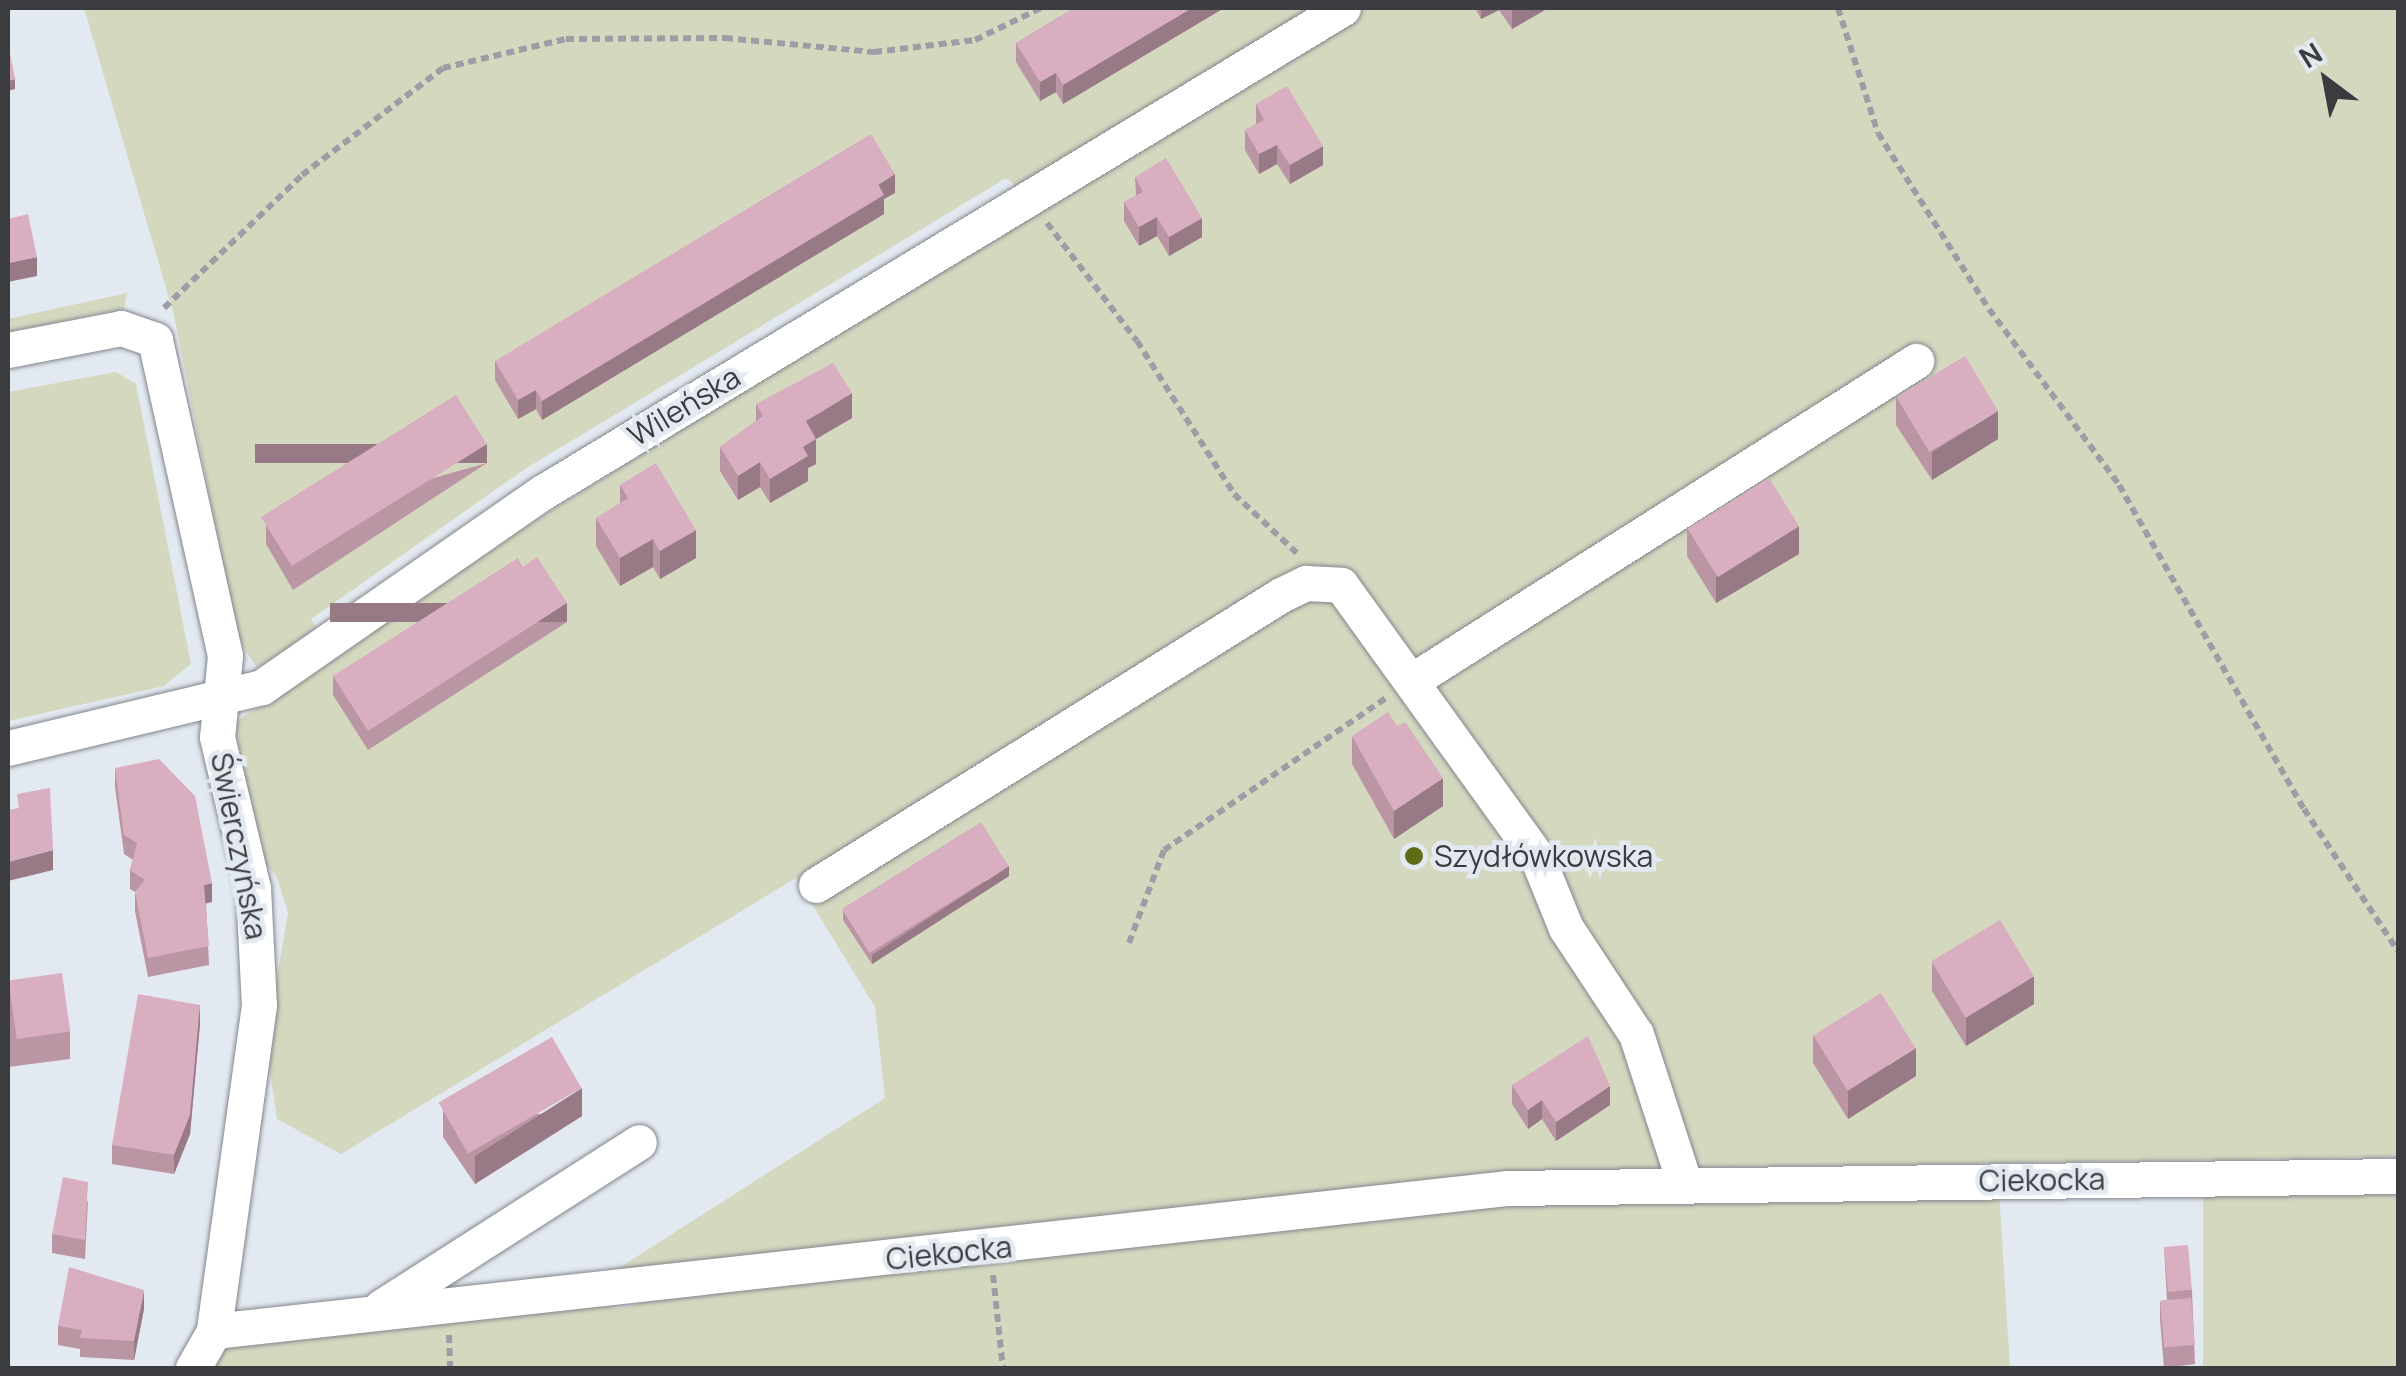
<!DOCTYPE html>
<html>
<head>
<meta charset="utf-8">
<style>
  body { margin:0 }
  #map { position:relative; width:2406px; height:1376px; overflow:hidden; background:#e3e9f0; font-family:Manrope,sans-serif }
  div>[style] { position:absolute }
  [style*='--x'] { left:calc(var(--x)*1px); top:calc(var(--y)*1px); width:calc(var(--w)*1px); rotate:calc(var(--a)*1deg) }
  .green>* { inset:0; background:#d4d8bf; transform-origin:0 0 }
  .path>* { height:6px; margin-top:-3px; transform-origin:0; background:repeating-linear-gradient(90deg,#9b9fa5 0 8px,transparent 0 13px) }
  .roads { filter:drop-shadow(0 0 2px #82868d) drop-shadow(0 0 2px #82868d) }
  .minor>* { height:35px; margin:-17.5px; padding:0 17.5px; transform-origin:17.5px; border-radius:17.5px; background:#fff }
  .wall>* { inset:0; background:#ba96a5 }
  .shaded-wall>* { inset:0; background:#977a86; transform-origin:0 0 }
  .building>* { inset:0; background:#d8aec0; transform-origin:0 0 }
  .dots>* { width:28px; height:28px; translate:-50% -50%; box-sizing:border-box; border:5px solid #e3e9f0; border-radius:50% }
  span { translate:-50% -50%; white-space:nowrap; text-align:center; line-height:1.15; -webkit-text-stroke:9px #e3e9f0; paint-order:stroke }
  .street-label { font-size:30px; color:#3a3c3f }
  .poi-label { font-size:30px; color:#3a3c3f }
  .left { translate:0 -50%; text-align:left }
  .frame { position:absolute; inset:0; border:10px solid #3a3c3f; pointer-events:none }
  .north { position:absolute; left:2276px; top:30px; width:100px; height:100px; -webkit-text-stroke:8px #e3e9f0; paint-order:stroke; rotate:328deg; font-size:28px; font-weight:700; line-height:40px; text-align:center; color:#3a3c3f }
  .north::after { content:''; display:block; margin:auto; width:35px; height:45px; background:#3a3c3f; clip-path:polygon(50% 0,100% 100%,50% 72%,0 100%) }
</style>
</head>
<body>
<div id="map">
  <div class="green">
    <i style="clip-path:polygon(84px 8px,2398px 8px,2398px 1157px,1661px 1168px,608px 1275px,885px 1098px,875px 1007px,796px 878px,341px 1154px,277px 1119px,266px 1043px,288px 913px,277px 877px,248px 843px,231px 725px,531px 523px,1042px 208px,1006px 178px,525px 469px,311px 619px,319px 631px,257px 668px,237px 637px,174px 315px)"></i>
    <i style="clip-path:polygon(127px 293px,124px 309px,8px 332px,8px 319px)"></i>
    <i style="clip-path:polygon(116px 372px,136px 384px,191px 664px,164px 686px,8px 721px,8px 392px)"></i>
    <i style="left:2398px;top:1181px;width:187px;height:195px;rotate:90deg"></i>
    <i style="clip-path:polygon(1999px 1190px,2010px 1368px,204px 1368px,218px 1344px,568px 1304px,621px 1308px,693px 1291px,1498px 1202px)"></i>
  </div>
  <div class="path">
    <i style="--x:1838;--y:8;--w:131;--a:72.3"></i>
    <i style="--x:1878;--y:133;--w:208;--a:57.8"></i>
    <i style="--x:1989;--y:309;--w:219;--a:53.5"></i>
    <i style="--x:2119;--y:485;--w:373;--a:60.3"></i>
    <i style="--x:2304;--y:809;--w:170;--a:56.5"></i>
    <i style="--x:1047;--y:223;--w:148;--a:52.7"></i>
    <i style="--x:1137;--y:341;--w:181;--a:57.6"></i>
    <i style="--x:1234;--y:494;--w:88;--a:43.2"></i>
    <i style="--x:164;--y:308;--w:192;--a:-43.9"></i>
    <i style="--x:302;--y:175;--w:177;--a:-37.2"></i>
    <i style="--x:443;--y:68;--w:126;--a:-13.3"></i>
    <i style="--x:566;--y:39;--w:159;--a:-0.4"></i>
    <i style="--x:725;--y:38;--w:150;--a:5.4"></i>
    <i style="--x:874;--y:52;--w:102;--a:-6.8"></i>
    <i style="--x:975;--y:40;--w:73;--a:-25.9"></i>
    <i style="--x:1129;--y:943;--w:99;--a:-69.4"></i>
    <i style="--x:1164;--y:850;--w:269;--a:-34.4"></i>
    <i style="--x:993;--y:1275;--w:94;--a:83.9"></i>
    <i style="--x:449;--y:1335;--w:33;--a:88"></i>
  </div>
  <div class="roads">
    <div class="minor">
      <i style="--x:8;--y:350;--w:115;--a:-11"></i>
      <i style="--x:121;--y:328;--w:36;--a:19"></i>
      <i style="--x:155;--y:340;--w:324;--a:77.5"></i>
      <i style="--x:225;--y:656;--w:81;--a:95.6"></i>
      <i style="--x:217;--y:737;--w:155;--a:76.6"></i>
      <i style="--x:253;--y:888;--w:117;--a:87.1"></i>
      <i style="--x:259;--y:1005;--w:329;--a:97.9"></i>
      <i style="--x:214;--y:1331;--w:43;--a:119.6"></i>
      <i style="--x:1413;--y:680;--w:596;--a:-32.38"></i>
      <i style="--x:8;--y:748;--w:261;--a:-13.5"></i>
      <i style="--x:262;--y:687;--w:342;--a:-34.8"></i>
      <i style="--x:543;--y:492;--w:935;--a:-31.17"></i>
      <i style="--x:816;--y:885;--w:548;--a:-31.95"></i>
      <i style="--x:1281;--y:595;--w:28;--a:-26"></i>
      <i style="--x:1306;--y:583;--w:35;--a:3"></i>
      <i style="--x:1341;--y:585;--w:335;--a:54.2"></i>
      <i style="--x:1537;--y:857;--w:77;--a:67.8"></i>
      <i style="--x:1566;--y:928;--w:127;--a:56.6"></i>
      <i style="--x:1636;--y:1034;--w:159;--a:72"></i>
      <i style="--x:381;--y:1307;--w:306;--a:-32.6"></i>
      <i style="--x:214;--y:1331;--w:1302;--a:-6.31"></i>
      <i style="--x:1508;--y:1188;--w:890;--a:-0.77"></i>
    </div>
  </div>
  <div class="wall">
    <i style="clip-path:polygon(1074px 8px,1224px 8px,1063px 104px,1056px 92px,1040px 101px,1016px 62px,1016px 43px)"></i>
    <i style="clip-path:polygon(1475px 8px,1545px 8px,1545px 10px,1512px 29px,1499px 10px,1481px 19px)"></i>
    <i style="clip-path:polygon(1256px 104px,1323px 165px,1290px 184px,1277px 164px,1259px 174px,1245px 150px,1245px 130px,1256px 124px)"></i>
    <i style="clip-path:polygon(1135px 177px,1202px 237px,1169px 256px,1157px 236px,1139px 246px,1124px 221px,1124px 202px,1136px 196px)"></i>
    <i style="clip-path:polygon(895px 193px,884px 199px,884px 214px,542px 420px,536px 409px,518px 419px,495px 380px,495px 361px)"></i>
    <i style="clip-path:polygon(1896px 397px,1998px 439px,1932px 480px,1896px 425px)"></i>
    <i style="clip-path:polygon(756px 404px,852px 418px,816px 439px,816px 464px,808px 468px,808px 481px,770px 503px,760px 487px,738px 500px,720px 471px,720px 447px,756px 421px)"></i>
    <i style="clip-path:polygon(487px 463px,293px 590px,266px 544px,266px 525px)"></i>
    <i style="clip-path:polygon(620px 485px,696px 558px,660px 579px,653px 567px,620px 586px,596px 546px,596px 518px,620px 504px)"></i>
    <i style="clip-path:polygon(1687px 528px,1799px 554px,1716px 603px,1687px 556px)"></i>
    <i style="clip-path:polygon(523px 567px,567px 622px,368px 750px,333px 695px,333px 676px)"></i>
    <i style="clip-path:polygon(1352px 736px,1443px 806px,1394px 839px,1352px 764px)"></i>
    <i style="clip-path:polygon(115px 768px,212px 902px,206px 903px,209px 965px,148px 977px,135px 911px,135px 892px,130px 889px,130px 870px,133px 860px,124px 854px,115px 787px)"></i>
    <i style="clip-path:polygon(1009px 876px,872px 964px,843px 920px,843px 911px)"></i>
    <i style="clip-path:polygon(1932px 963px,2034px 1004px,1966px 1046px,1932px 991px)"></i>
    <i style="clip-path:polygon(8px 980px,70px 1031px,70px 1059px,8px 1067px)"></i>
    <i style="clip-path:polygon(200px 1024px,190px 1134px,174px 1174px,112px 1164px,112px 1145px)"></i>
    <i style="clip-path:polygon(1813px 1035px,1916px 1076px,1848px 1119px,1813px 1063px)"></i>
    <i style="clip-path:polygon(1512px 1085px,1610px 1105px,1556px 1141px,1542px 1119px,1528px 1129px,1512px 1104px)"></i>
    <i style="clip-path:polygon(443px 1109px,582px 1116px,475px 1184px,443px 1137px)"></i>
    <i style="clip-path:polygon(88px 1201px,85px 1259px,52px 1253px,52px 1234px)"></i>
    <i style="clip-path:polygon(2164px 1247px,2192px 1290px,2195px 1364px,2164px 1368px,2160px 1320px,2160px 1301px,2167px 1300px)"></i>
    <i style="clip-path:polygon(144px 1309px,134px 1360px,80px 1357px,80px 1349px,58px 1345px,58px 1326px)"></i>
  </div>
  <div class="shaded-wall">
    <i style="clip-path:polygon(1192px 8px,1224px 8px,1063px 104px,1063px 85px)"></i>
    <i style="clip-path:polygon(1481px 8px,1499px 8px,1499px 10px,1481px 19px)"></i>
    <i style="clip-path:polygon(1517px 8px,1545px 8px,1545px 10px,1512px 29px,1512px 10px)"></i>
    <i style="clip-path:polygon(1056px 73px,1056px 92px,1040px 101px,1040px 82px)"></i>
    <i style="clip-path:polygon(15px 79px,15px 89px,8px 91px,8px 81px)"></i>
    <i style="clip-path:polygon(1277px 145px,1277px 164px,1259px 174px,1259px 154px)"></i>
    <i style="clip-path:polygon(1323px 146px,1323px 165px,1290px 184px,1290px 165px)"></i>
    <i style="clip-path:polygon(895px 174px,895px 193px,884px 199px,884px 214px,542px 420px,542px 401px)"></i>
    <i style="clip-path:polygon(1157px 217px,1157px 236px,1139px 246px,1139px 227px)"></i>
    <i style="clip-path:polygon(1202px 218px,1202px 237px,1169px 256px,1169px 237px)"></i>
    <i style="clip-path:polygon(37px 257px,37px 276px,8px 282px,8px 263px)"></i>
    <i style="clip-path:polygon(536px 390px,536px 409px,518px 419px,518px 400px)"></i>
    <i style="clip-path:polygon(852px 393px,852px 418px,816px 439px,816px 464px,808px 468px,808px 481px,770px 503px,770px 479px,806px 421px)"></i>
    <i style="clip-path:polygon(1998px 411px,1998px 439px,1932px 480px,1932px 452px)"></i>
    <i style="left:487px;top:444px;width:19px;height:232px;rotate:90deg"></i>
    <i style="clip-path:polygon(760px 462px,760px 487px,738px 500px,738px 476px)"></i>
    <i style="clip-path:polygon(1799px 526px,1799px 554px,1716px 603px,1716px 574px)"></i>
    <i style="clip-path:polygon(696px 530px,696px 558px,660px 579px,660px 551px)"></i>
    <i style="clip-path:polygon(653px 539px,653px 567px,620px 586px,620px 558px)"></i>
    <i style="left:567px;top:603px;width:19px;height:237px;rotate:90deg"></i>
    <i style="clip-path:polygon(1443px 778px,1443px 806px,1394px 839px,1394px 811px)"></i>
    <i style="clip-path:polygon(53px 850px,53px 870px,8px 881px,8px 862px)"></i>
    <i style="clip-path:polygon(1009px 866px,1009px 876px,872px 964px,872px 955px)"></i>
    <i style="clip-path:polygon(212px 883px,212px 902px,204px 904px,204px 885px)"></i>
    <i style="clip-path:polygon(2034px 976px,2034px 1004px,1966px 1046px,1966px 1018px)"></i>
    <i style="clip-path:polygon(200px 1005px,200px 1024px,190px 1134px,174px 1174px,174px 1155px)"></i>
    <i style="clip-path:polygon(1916px 1048px,1916px 1076px,1848px 1119px,1848px 1091px)"></i>
    <i style="clip-path:polygon(1610px 1086px,1610px 1105px,1556px 1141px,1556px 1122px)"></i>
    <i style="clip-path:polygon(582px 1088px,582px 1116px,475px 1184px,475px 1156px)"></i>
    <i style="clip-path:polygon(1542px 1100px,1542px 1119px,1528px 1129px,1528px 1110px)"></i>
    <i style="clip-path:polygon(144px 1290px,144px 1309px,134px 1360px,134px 1341px)"></i>
  </div>
  <div class="building">
    <i style="clip-path:polygon(1074px 8px,1192px 8px,1063px 85px,1056px 73px,1040px 82px,1016px 43px)"></i>
    <i style="clip-path:polygon(8px 42px,15px 79px,8px 81px)"></i>
    <i style="clip-path:polygon(1287px 86px,1323px 146px,1290px 165px,1277px 145px,1259px 154px,1245px 130px,1264px 120px,1256px 104px)"></i>
    <i style="clip-path:polygon(871px 134px,895px 174px,878px 184px,884px 195px,542px 401px,536px 390px,518px 400px,495px 361px)"></i>
    <i style="clip-path:polygon(1166px 158px,1202px 218px,1169px 237px,1157px 217px,1139px 227px,1124px 202px,1143px 192px,1135px 177px)"></i>
    <i style="clip-path:polygon(28px 214px,37px 257px,8px 263px,8px 219px)"></i>
    <i style="left:1965px;top:356px;width:64px;height:80px;rotate:59deg"></i>
    <i style="clip-path:polygon(833px 363px,852px 393px,806px 421px,816px 439px,803px 447px,808px 456px,770px 479px,760px 462px,738px 476px,720px 447px,763px 416px,756px 404px)"></i>
    <i style="left:456px;top:395px;width:58px;height:230px;rotate:58deg"></i>
    <i style="clip-path:polygon(656px 463px,696px 530px,660px 551px,653px 539px,620px 558px,596px 518px,628px 498px,620px 485px)"></i>
    <i style="left:1769px;top:478px;width:57px;height:96px;rotate:58deg"></i>
    <i style="clip-path:polygon(537px 557px,567px 603px,368px 731px,333px 676px,518px 558px,523px 567px)"></i>
    <i style="clip-path:polygon(1388px 712px,1397px 726px,1405px 722px,1443px 778px,1394px 811px,1352px 736px)"></i>
    <i style="clip-path:polygon(159px 759px,195px 796px,212px 883px,204px 885px,209px 946px,148px 958px,135px 892px,145px 880px,130px 870px,137px 843px,124px 835px,115px 768px)"></i>
    <i style="clip-path:polygon(50px 788px,53px 850px,8px 862px,8px 810px,19px 808px,17px 794px)"></i>
    <i style="left:981px;top:822px;width:52px;height:164px;rotate:58deg"></i>
    <i style="left:2000px;top:920px;width:66px;height:80px;rotate:59deg"></i>
    <i style="left:62px;top:973px;width:59px;height:54px;rotate:82deg"></i>
    <i style="left:1881px;top:993px;width:65px;height:80px;rotate:58deg"></i>
    <i style="clip-path:polygon(138px 994px,200px 1005px,190px 1115px,174px 1155px,112px 1145px)"></i>
    <i style="clip-path:polygon(1588px 1036px,1610px 1086px,1556px 1122px,1542px 1100px,1528px 1110px,1512px 1085px)"></i>
    <i style="left:552px;top:1037px;width:59px;height:131px;rotate:60deg"></i>
    <i style="clip-path:polygon(63px 1177px,88px 1182px,85px 1240px,52px 1234px)"></i>
    <i style="left:2188px;top:1245px;width:45px;height:24px;rotate:85deg"></i>
    <i style="clip-path:polygon(69px 1267px,144px 1290px,134px 1341px,80px 1338px,82px 1330px,58px 1326px)"></i>
    <i style="left:2191px;top:1298px;width:47px;height:31px;rotate:85deg"></i>
  </div>
  <div class="dots">
    <i style="left:1414px;top:856px;background:#606c15"></i>
  </div>
  <div class="street-label">
    <span style="left:684px;top:406px;rotate:-31deg">Wileńska</span>
    <span style="left:239px;top:846px;rotate:79deg">Świerczyńska</span>
    <span style="left:2042px;top:1180px;rotate:-1deg">Ciekocka</span>
    <span style="left:949px;top:1253px;rotate:-6deg">Ciekocka</span>
  </div>
  <div class="poi-label">
    <span class="left" style="left:1434px;top:856px">Szydłówkowska</span>
  </div>
  <div class="frame"></div>
  <div class="north">N</div>
</div>
</body>
</html>
